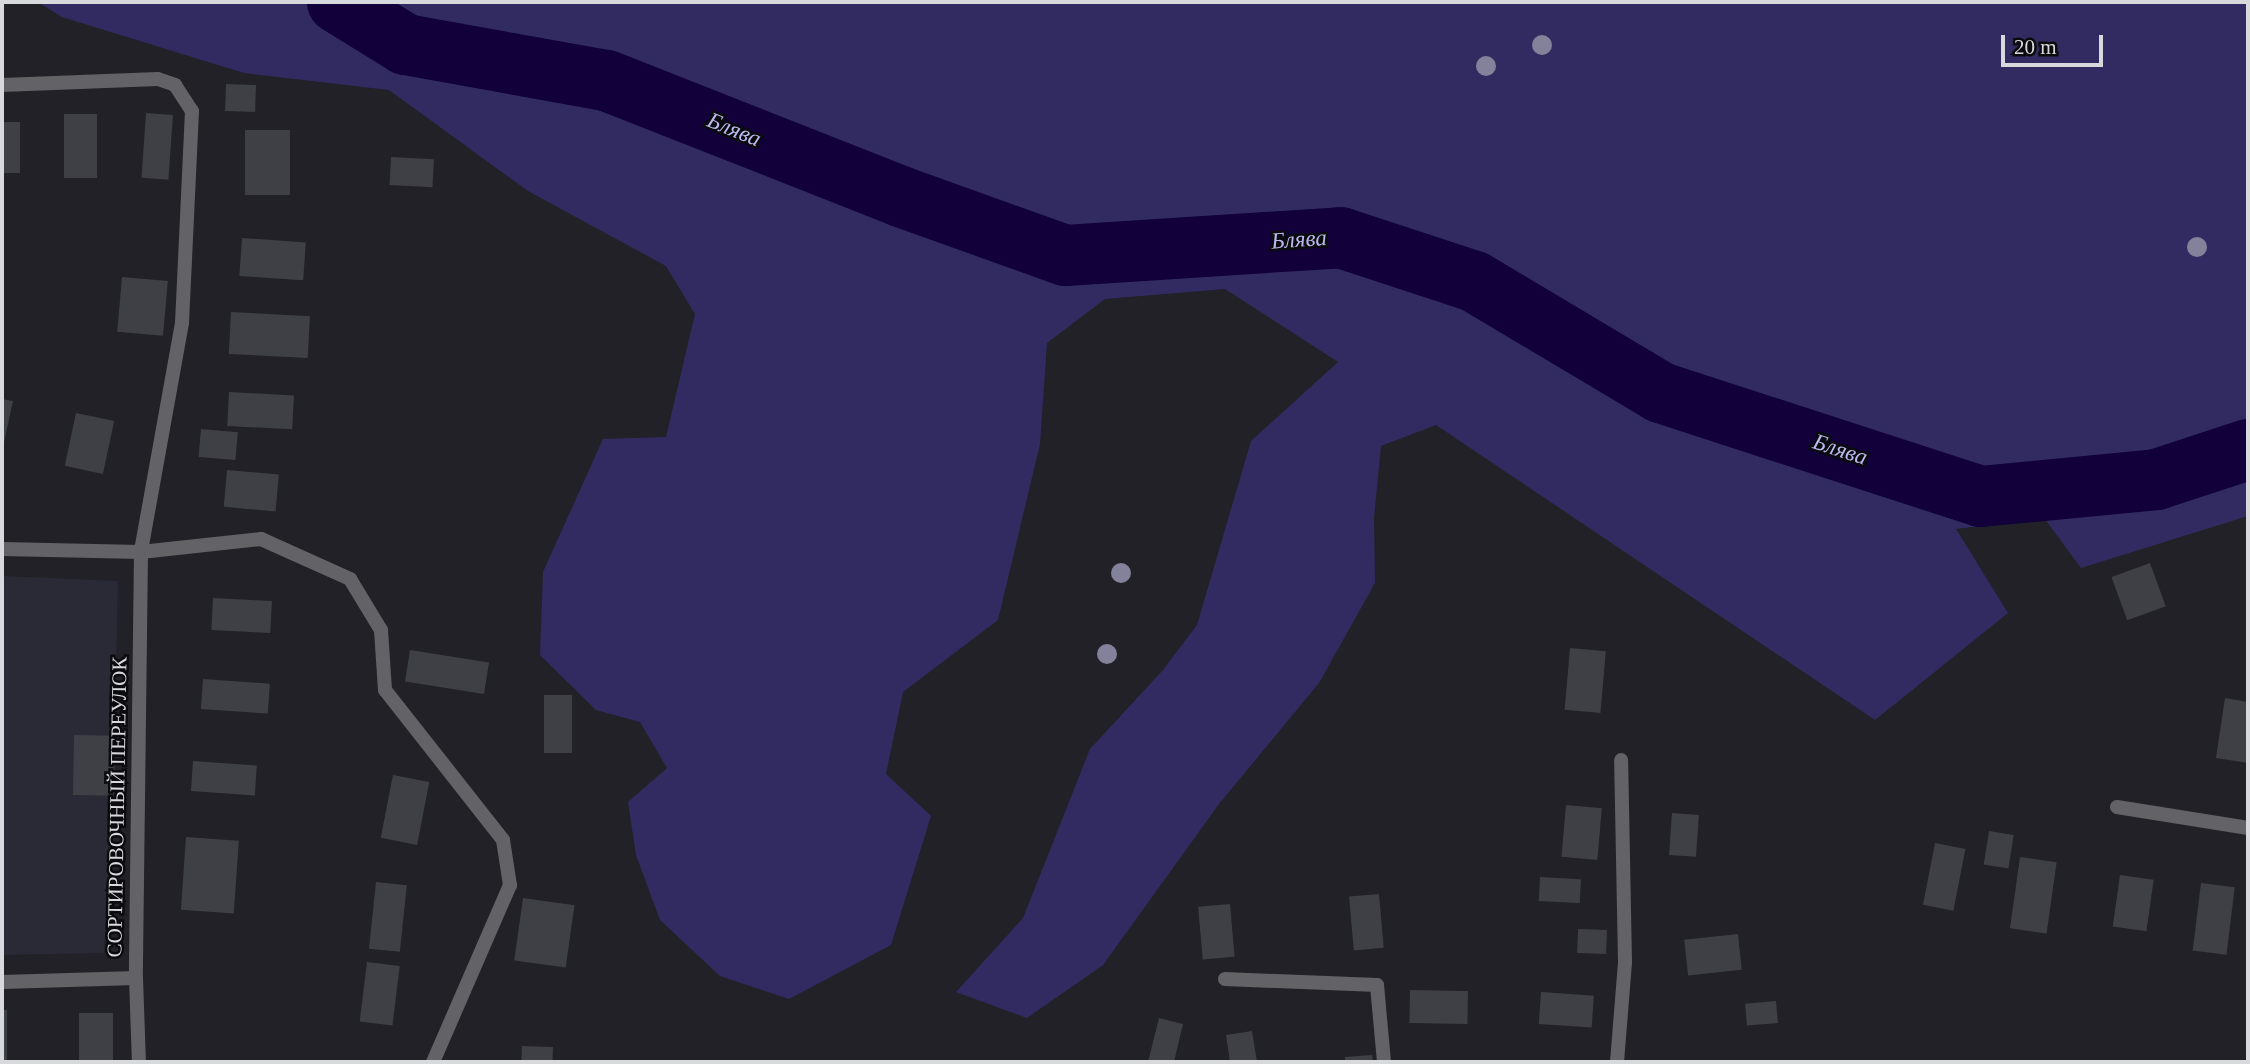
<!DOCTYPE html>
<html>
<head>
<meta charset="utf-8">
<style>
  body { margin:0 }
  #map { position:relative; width:2250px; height:1064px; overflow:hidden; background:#212127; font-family:Georgia,serif }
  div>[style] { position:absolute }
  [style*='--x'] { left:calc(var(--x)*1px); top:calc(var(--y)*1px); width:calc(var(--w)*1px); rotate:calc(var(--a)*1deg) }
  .built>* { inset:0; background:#2a2a36 }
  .green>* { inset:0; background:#322b61 }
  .river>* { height:61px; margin:-30.5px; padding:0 30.5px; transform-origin:30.5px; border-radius:30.5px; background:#11003a }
  .building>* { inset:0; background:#3f3f46; transform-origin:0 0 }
  .service>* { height:14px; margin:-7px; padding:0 7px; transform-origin:7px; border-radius:7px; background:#636367 }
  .minor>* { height:14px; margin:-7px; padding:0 7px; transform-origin:7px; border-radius:7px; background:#636367 }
  .trees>* { width:20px; height:20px; margin:-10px; border-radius:50%; background:#83829a }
  span { translate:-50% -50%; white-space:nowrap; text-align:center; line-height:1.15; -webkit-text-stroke:5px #0b0b0e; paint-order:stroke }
  .street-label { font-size:21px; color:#d8d9dd }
  .water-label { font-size:23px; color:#b9b8f0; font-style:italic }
  .frame { position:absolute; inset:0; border:4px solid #d8d9dd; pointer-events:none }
  .scale { position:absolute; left:2001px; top:35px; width:102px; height:32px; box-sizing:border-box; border:4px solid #d8d9dd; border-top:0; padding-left:9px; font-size:21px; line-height:24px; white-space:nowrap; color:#d8d9dd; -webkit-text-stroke:5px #0b0b0e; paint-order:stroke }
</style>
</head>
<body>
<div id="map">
  <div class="built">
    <i style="clip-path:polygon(2px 576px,118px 581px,113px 796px,104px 953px,2px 955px)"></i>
  </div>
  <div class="green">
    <i style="clip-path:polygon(38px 2px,2248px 2px,2248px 516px,2081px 568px,2044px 518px,1956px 529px,2008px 613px,1875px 720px,1436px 425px,1381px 446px,1374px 518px,1375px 583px,1319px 683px,1219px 804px,1103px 965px,1027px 1018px,956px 992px,1023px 918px,1090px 749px,1163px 670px,1197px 625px,1251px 441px,1338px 362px,1225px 289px,1105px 299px,1047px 343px,1040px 444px,998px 620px,903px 692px,886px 774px,931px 816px,891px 945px,789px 999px,720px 976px,660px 920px,636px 855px,628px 802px,667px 768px,640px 722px,596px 710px,540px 655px,543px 572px,603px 439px,666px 437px,695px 314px,666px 266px,528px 191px,389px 90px,244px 73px,62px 17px)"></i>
  </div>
  <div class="river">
    <i style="--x:337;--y:2;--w:80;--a:31.7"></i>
    <i style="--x:405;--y:44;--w:204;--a:10.2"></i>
    <i style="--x:606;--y:80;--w:316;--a:21.5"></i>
    <i style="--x:900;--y:196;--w:175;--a:19.7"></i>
    <i style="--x:1065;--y:255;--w:276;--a:-3.7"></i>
    <i style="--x:1340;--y:237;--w:141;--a:18.2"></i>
    <i style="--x:1474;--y:281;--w:217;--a:30.8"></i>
    <i style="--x:1660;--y:392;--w:336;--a:18"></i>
    <i style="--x:1980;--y:496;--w:177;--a:-5.5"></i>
    <i style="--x:2156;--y:479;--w:97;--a:-18.1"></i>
  </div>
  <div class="building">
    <i style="left:226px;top:84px;width:30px;height:27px;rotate:2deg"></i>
    <i style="left:146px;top:113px;width:27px;height:65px;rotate:4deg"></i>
    <i style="left:64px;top:114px;width:33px;height:64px"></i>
    <i style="left:2px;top:122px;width:18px;height:51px"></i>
    <i style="left:245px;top:130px;width:45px;height:65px"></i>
    <i style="left:391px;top:157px;width:43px;height:28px;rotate:3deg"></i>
    <i style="left:242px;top:238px;width:64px;height:38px;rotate:4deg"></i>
    <i style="left:122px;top:277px;width:46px;height:55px;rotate:5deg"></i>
    <i style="left:231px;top:312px;width:79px;height:42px;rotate:3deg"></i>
    <i style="left:229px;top:392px;width:65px;height:34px;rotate:3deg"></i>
    <i style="clip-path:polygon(2px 399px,13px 401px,3px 447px,2px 446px)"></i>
    <i style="left:76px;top:413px;width:39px;height:54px;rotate:12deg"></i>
    <i style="left:201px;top:429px;width:37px;height:28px;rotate:5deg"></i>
    <i style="left:227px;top:470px;width:52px;height:37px;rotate:5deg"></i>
    <i style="left:2150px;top:563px;width:46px;height:41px;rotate:70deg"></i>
    <i style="left:213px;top:598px;width:59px;height:32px;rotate:3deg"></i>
    <i style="left:1570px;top:648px;width:36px;height:62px;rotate:5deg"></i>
    <i style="left:410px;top:650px;width:80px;height:32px;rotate:9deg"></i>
    <i style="left:203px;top:679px;width:67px;height:30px;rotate:4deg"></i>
    <i style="left:544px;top:695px;width:28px;height:58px"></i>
    <i style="clip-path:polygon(2225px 698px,2248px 702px,2248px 763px,2216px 758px)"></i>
    <i style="left:74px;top:735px;width:41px;height:60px;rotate:1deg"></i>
    <i style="left:193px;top:761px;width:64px;height:30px;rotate:4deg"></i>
    <i style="left:393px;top:775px;width:37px;height:64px;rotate:11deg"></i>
    <i style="left:1566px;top:805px;width:36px;height:52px;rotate:5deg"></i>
    <i style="left:1672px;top:813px;width:27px;height:42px;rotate:4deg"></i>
    <i style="left:1989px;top:831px;width:25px;height:34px;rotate:9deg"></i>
    <i style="left:186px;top:837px;width:53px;height:73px;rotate:4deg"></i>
    <i style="left:1935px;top:843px;width:31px;height:63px;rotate:11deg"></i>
    <i style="left:2020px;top:857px;width:37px;height:72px;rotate:8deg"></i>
    <i style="left:2120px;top:875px;width:34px;height:52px;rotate:8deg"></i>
    <i style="left:1540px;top:877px;width:41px;height:24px;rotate:3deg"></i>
    <i style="left:376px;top:882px;width:31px;height:67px;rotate:6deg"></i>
    <i style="left:2201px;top:883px;width:34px;height:68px;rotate:7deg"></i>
    <i style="left:1379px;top:894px;width:54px;height:30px;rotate:85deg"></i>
    <i style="left:523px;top:898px;width:52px;height:63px;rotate:8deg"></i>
    <i style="left:1230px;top:904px;width:53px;height:32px;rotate:85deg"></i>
    <i style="left:1578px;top:929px;width:29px;height:24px;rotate:2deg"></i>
    <i style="left:1738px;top:934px;width:36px;height:54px;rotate:84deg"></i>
    <i style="left:367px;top:962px;width:33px;height:60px;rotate:7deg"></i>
    <i style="left:1410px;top:990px;width:58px;height:33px;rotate:1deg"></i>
    <i style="left:1541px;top:992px;width:53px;height:32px;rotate:4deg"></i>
    <i style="left:1776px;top:1001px;width:22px;height:31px;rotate:85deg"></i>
    <i style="left:2px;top:1010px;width:5px;height:52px"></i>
    <i style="left:79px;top:1013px;width:34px;height:49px"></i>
    <i style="clip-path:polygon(1159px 1018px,1183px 1024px,1174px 1062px,1148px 1062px)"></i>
    <i style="clip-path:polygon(1252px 1031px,1257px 1062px,1230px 1062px,1226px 1035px)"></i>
    <i style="left:522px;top:1046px;width:31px;height:16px;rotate:2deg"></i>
    <i style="clip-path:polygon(1372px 1055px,1373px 1062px,1345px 1062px,1345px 1057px)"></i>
  </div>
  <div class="service">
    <i style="--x:1225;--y:979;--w:152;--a:2.3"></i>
    <i style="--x:1377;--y:985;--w:77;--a:84.8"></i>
    <i style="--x:1617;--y:1062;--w:100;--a:-85.4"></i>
    <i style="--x:1625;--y:962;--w:202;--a:-91.1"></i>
  </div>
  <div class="minor">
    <i style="--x:2;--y:85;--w:156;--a:-2.2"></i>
    <i style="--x:158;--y:79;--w:18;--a:19"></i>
    <i style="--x:175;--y:85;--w:31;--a:57"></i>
    <i style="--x:192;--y:111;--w:212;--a:92.7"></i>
    <i style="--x:182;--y:323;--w:233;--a:100.2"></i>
    <i style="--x:141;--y:552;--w:426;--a:90.7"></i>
    <i style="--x:136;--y:978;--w:84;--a:88"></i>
    <i style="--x:2;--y:549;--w:139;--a:1.2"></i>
    <i style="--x:141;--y:552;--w:121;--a:-6.2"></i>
    <i style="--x:261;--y:539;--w:98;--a:24.2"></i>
    <i style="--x:350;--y:579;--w:60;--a:58.7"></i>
    <i style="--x:381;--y:630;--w:60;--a:86.2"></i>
    <i style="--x:385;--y:690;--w:191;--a:51.8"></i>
    <i style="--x:503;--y:840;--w:46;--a:81.2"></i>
    <i style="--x:510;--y:885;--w:193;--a:113.5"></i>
    <i style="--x:2117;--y:807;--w:133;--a:9.1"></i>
    <i style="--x:2;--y:982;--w:134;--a:-1.7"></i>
  </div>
  <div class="trees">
    <i style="left:1542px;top:45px"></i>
    <i style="left:1486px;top:66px"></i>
    <i style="left:2197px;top:247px"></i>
    <i style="left:1121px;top:573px"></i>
    <i style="left:1107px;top:654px"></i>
  </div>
  <div class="street-label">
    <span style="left:117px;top:807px;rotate:-89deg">СОРТИРОВОЧНЫЙ ПЕРЕУЛОК</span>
  </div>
  <div class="water-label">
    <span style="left:734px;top:130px;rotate:22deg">Блява</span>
    <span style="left:1299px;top:240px;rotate:-4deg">Блява</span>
    <span style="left:1840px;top:450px;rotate:18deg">Блява</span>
  </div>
  <div class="frame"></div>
  <div class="scale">20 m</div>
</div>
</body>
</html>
